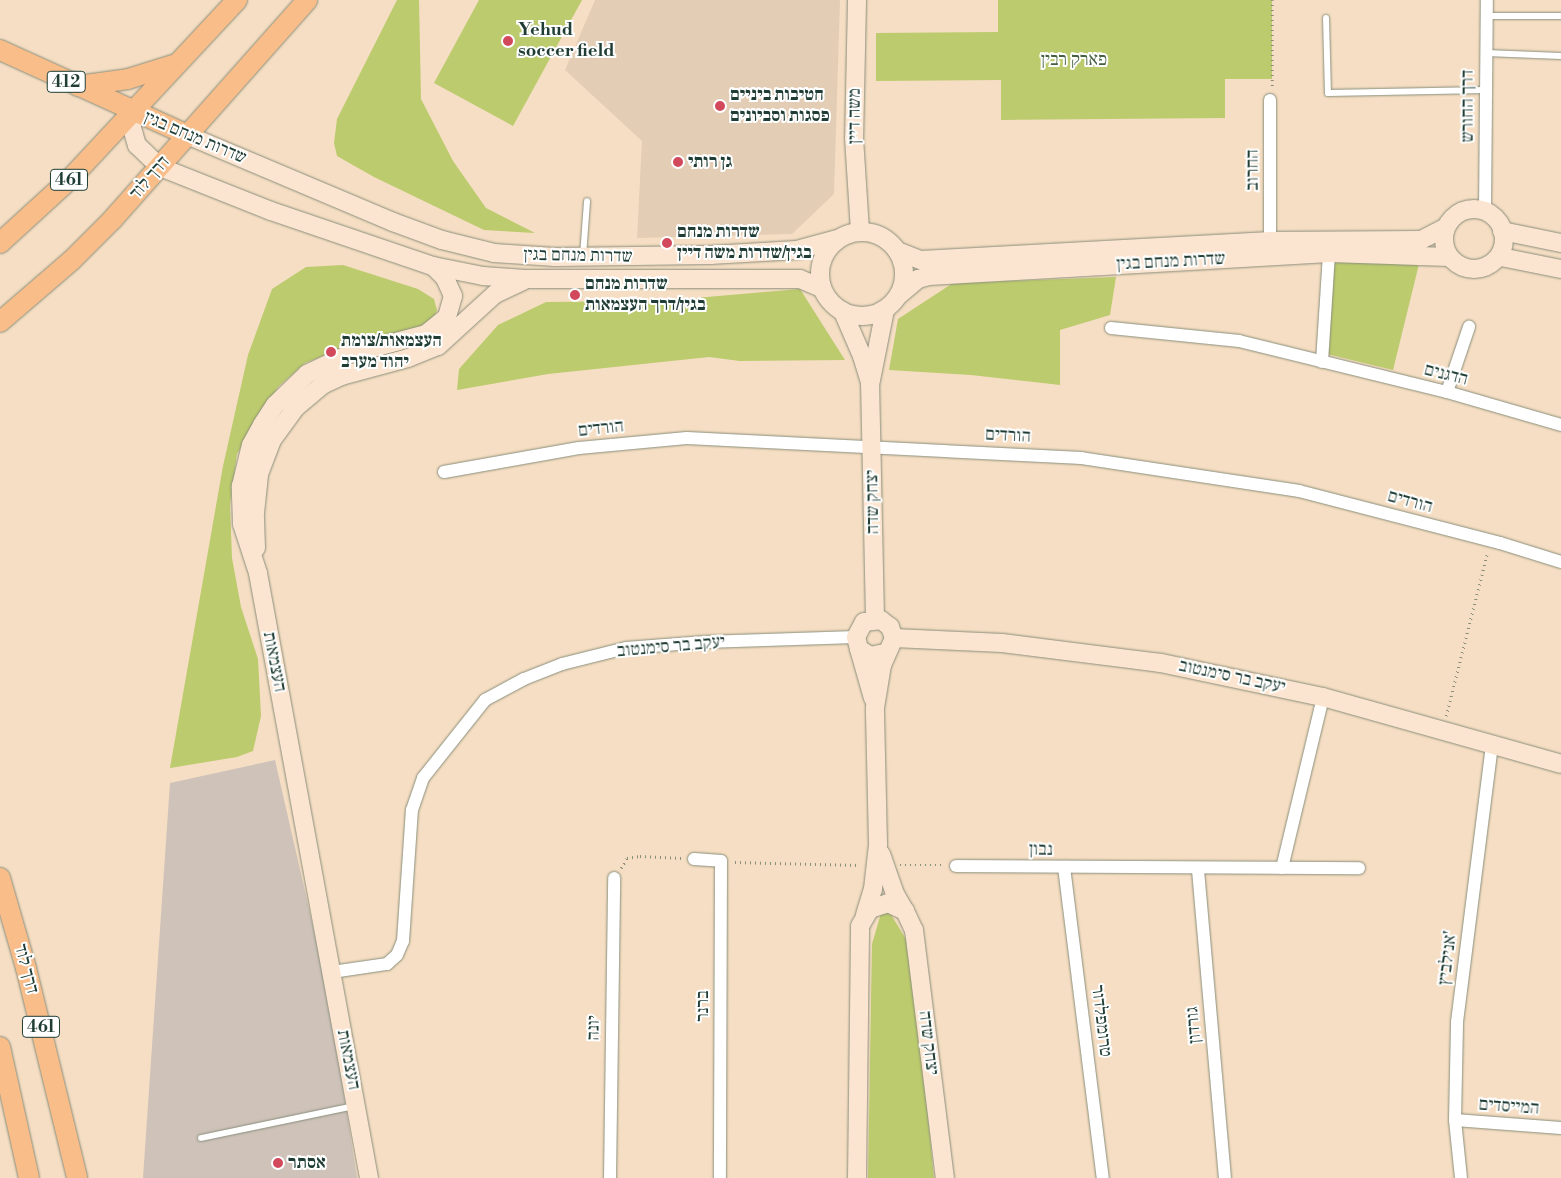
<!DOCTYPE html>
<html>
<head>
<meta charset="utf-8">
<style>
  body { margin:0 }
  #map { position:relative; width:1561px; height:1178px; overflow:hidden; background:#f5dec3; font-family:"Libre Bodoni","Frank Ruhl Libre",serif }
  div>[style] { position:absolute }
  [style*='--x'] { left:calc(var(--x)*1px); top:calc(var(--y)*1px); width:calc(var(--w)*1px); rotate:calc(var(--a)*1deg) }
  .built>* { inset:0; background:#e3cdb4 }
  .industrial>* { inset:0; background:#cec2b9 }
  .green>* { inset:0; background:#bccb6d }
  .path>* { height:2.5px; margin-top:-1.25px; transform-origin:0; background:repeating-linear-gradient(90deg,#8a8e7c 0 1px,transparent 0 5px) }
  .roads { filter:drop-shadow(0 0 1px #8a8e7c) drop-shadow(0 0 1px #8a8e7c) }
  .lane>* { height:6px; margin:-3px; padding:0 3px; transform-origin:3px; border-radius:3px; background:#fff }
  .street>* { height:12px; margin:-6px; padding:0 6px; transform-origin:6px; border-radius:6px; background:#fff }
  .secondary>* { height:18px; margin:-9px; padding:0 9px; transform-origin:9px; border-radius:9px; background:#fce5d0 }
  .secondary>.ring { margin:-9px; padding:0; box-sizing:content-box; background:none; border:18px solid #fce5d0; border-radius:50% }
  .primary>* { height:20px; margin:-10px; padding:0 10px; transform-origin:10px; border-radius:10px; background:#f8bd89 }
  .dots>* { width:14px; height:14px; translate:-50% -50%; box-sizing:border-box; border:2px solid #fff; border-radius:50% }
  span { translate:-50% -50%; white-space:nowrap; text-align:center; line-height:1.15; -webkit-text-stroke:4px #fff; paint-order:stroke }
  .shield-label span { padding:1px 4px; background:#fff; border:1px solid; border-radius:4px; -webkit-text-stroke-width:0 }
  .shield-label { font-size:16px; color:#1f3d34; font-weight:700 }
  .poi-label { font-size:18px; color:#1f3d34; font-weight:700 }
  .left { translate:0 -50%; text-align:left }
  .park-label { font-size:18px; color:#466042 }
  .street-label { font-size:18px; color:#1f3d34 }
</style>
</head>
<body>
<div id="map">
  <div class="built">
    <i style="clip-path:polygon(595px 0,840px 0,834px 194px,792px 234px,637px 238px,642px 141px,565px 70px)"></i>
  </div>
  <div class="industrial">
    <i style="clip-path:polygon(275px 760px,328px 992px,357px 1178px,143px 1178px,170px 783px)"></i>
  </div>
  <div class="green">
    <i style="clip-path:polygon(397px 0,419px 0,421px 99px,453px 161px,486px 208px,535px 233px,484px 230px,374px 177px,337px 156px,334px 143px,337px 119px)"></i>
    <i style="clip-path:polygon(479px 0,582px 0,513px 126px,434px 83px)"></i>
    <i style="clip-path:polygon(998px 0,1272px 0,1272px 79px,1225px 79px,1225px 118px,1001px 120px,1001px 80px,876px 81px,876px 33px,998px 32px)"></i>
    <i style="clip-path:polygon(1333px 256px,1419px 264px,1393px 370px,1327px 354px)"></i>
    <i style="clip-path:polygon(343px 265px,418px 289px,434px 299px,437px 310px,432px 324px,416px 331px,376px 335px,305px 363px,278px 387px,237px 454px,230px 505px,232px 558px,241px 607px,258px 659px,261px 716px,253px 751px,237px 757px,170px 768px,223px 466px,248px 355px,272px 289px,306px 267px)"></i>
    <i style="clip-path:polygon(1116px 277px,1110px 315px,1060px 330px,1060px 385px,971px 375px,889px 370px,898px 319px,953px 283px)"></i>
    <i style="clip-path:polygon(800px 289px,845px 360px,740px 361px,709px 357px,548px 374px,457px 390px,459px 369px,498px 325px,546px 302px,661px 301px)"></i>
    <i style="clip-path:polygon(884px 903px,912px 949px,934px 1178px,868px 1178px,872px 944px)"></i>
  </div>
  <div class="path">
    <i style="--x:1272;--y:86;--w:86;--a:-90"></i>
    <i style="--x:1446;--y:716;--w:167;--a:-75.8"></i>
    <i style="--x:735;--y:862;--w:125;--a:1.4"></i>
    <i style="--x:900;--y:865;--w:42;--a:0"></i>
    <i style="--x:621;--y:868;--w:12;--a:-59"></i>
    <i style="--x:627;--y:858;--w:13;--a:-9"></i>
    <i style="--x:640;--y:856;--w:42;--a:2.7"></i>
  </div>
  <div class="roads">
    <div class="lane">
      <i style="--x:1486;--y:16;--w:75;--a:0"></i>
      <i style="--x:1326;--y:18;--w:75;--a:88.5"></i>
      <i style="--x:1328;--y:93;--w:157;--a:-1.1"></i>
      <i style="--x:1486;--y:53;--w:75;--a:2.3"></i>
      <i style="--x:583;--y:256;--w:55;--a:-85.8"></i>
      <i style="--x:201;--y:1138;--w:156;--a:-11.8"></i>
    </div>
    <div class="street">
      <i style="--x:1270;--y:100;--w:141;--a:90"></i>
      <i style="--x:1485;--y:211;--w:211;--a:-89.5"></i>
      <i style="--x:1111;--y:328;--w:129;--a:5.8"></i>
      <i style="--x:1239;--y:341;--w:214;--a:13.8"></i>
      <i style="--x:1447;--y:392;--w:119;--a:16.1"></i>
      <i style="--x:1322;--y:362;--w:109;--a:-86.3"></i>
      <i style="--x:1447;--y:392;--w:69;--a:-71.3"></i>
      <i style="--x:444;--y:472;--w:137;--a:-10.1"></i>
      <i style="--x:579;--y:448;--w:108;--a:-5.3"></i>
      <i style="--x:687;--y:438;--w:395;--a:2.9"></i>
      <i style="--x:1081;--y:458;--w:220;--a:8.6"></i>
      <i style="--x:1299;--y:491;--w:208;--a:14.5"></i>
      <i style="--x:1500;--y:543;--w:64;--a:17.3"></i>
      <i style="--x:694;--y:859;--w:27;--a:4"></i>
      <i style="--x:721;--y:861;--w:317;--a:90.2"></i>
      <i style="--x:956;--y:866;--w:403;--a:0.3"></i>
      <i style="--x:1064;--y:867;--w:313;--a:82.9"></i>
      <i style="--x:1282;--y:868;--w:176;--a:-76.5"></i>
      <i style="--x:1198;--y:870;--w:309;--a:85"></i>
      <i style="--x:332;--y:972;--w:56;--a:-8.3"></i>
      <i style="--x:387;--y:964;--w:13;--a:-42"></i>
      <i style="--x:397;--y:955;--w:15;--a:-67"></i>
      <i style="--x:403;--y:941;--w:131;--a:-86.1"></i>
      <i style="--x:412;--y:810;--w:34;--a:-71"></i>
      <i style="--x:423;--y:778;--w:100;--a:-51.5"></i>
      <i style="--x:485;--y:700;--w:44;--a:-28.3"></i>
      <i style="--x:524;--y:679;--w:41;--a:-21.5"></i>
      <i style="--x:562;--y:664;--w:66;--a:-14"></i>
      <i style="--x:626;--y:648;--w:79;--a:-4.3"></i>
      <i style="--x:705;--y:642;--w:151;--a:-1.9"></i>
      <i style="--x:1455;--y:1120;--w:106;--a:4.3"></i>
      <i style="--x:610;--y:1178;--w:300;--a:-89.2"></i>
      <i style="--x:1461;--y:1178;--w:58;--a:-95.9"></i>
      <i style="--x:1455;--y:1120;--w:98;--a:-88.8"></i>
      <i style="--x:1457;--y:1022;--w:280;--a:-82.8"></i>
    </div>
    <div class="secondary">
      <i style="--x:857;--y:0;--w:138;--a:91.2"></i>
      <i style="--x:854;--y:138;--w:93;--a:86.3"></i>
      <i style="--x:132;--y:112;--w:16;--a:90"></i>
      <i style="--x:132;--y:128;--w:18;--a:74"></i>
      <i style="--x:137;--y:145;--w:32;--a:44"></i>
      <i style="--x:160;--y:167;--w:119;--a:21.6"></i>
      <i style="--x:271;--y:211;--w:171;--a:18.8"></i>
      <i style="--x:433;--y:266;--w:51;--a:11.3"></i>
      <i style="--x:483;--y:276;--w:42;--a:4.1"></i>
      <i style="--x:525;--y:279;--w:275;--a:0"></i>
      <i style="--x:800;--y:279;--w:23;--a:23"></i>
      <i style="--x:187;--y:135;--w:224;--a:22.9"></i>
      <i style="--x:393;--y:222;--w:52;--a:20.2"></i>
      <i style="--x:442;--y:240;--w:54;--a:14"></i>
      <i style="--x:494;--y:253;--w:61;--a:3.8"></i>
      <i style="--x:555;--y:257;--w:155;--a:-0.7"></i>
      <i style="--x:710;--y:255;--w:87;--a:-3.3"></i>
      <i style="--x:797;--y:250;--w:41;--a:-15.4"></i>
      <i class="ring" style="left:1444px;top:209px;width:42px;height:42px"></i>
      <i style="--x:1502;--y:231;--w:60;--a:11.5"></i>
      <i class="ring" style="left:820px;top:232px;width:66px;height:66px"></i>
      <i style="--x:897;--y:251;--w:26;--a:21"></i>
      <i style="--x:921;--y:260;--w:350;--a:-3.1"></i>
      <i style="--x:1270;--y:241;--w:151;--a:-0.4"></i>
      <i style="--x:1421;--y:240;--w:28;--a:-27"></i>
      <i style="--x:1501;--y:257;--w:61;--a:11.3"></i>
      <i style="--x:899;--y:295;--w:25;--a:-40"></i>
      <i style="--x:918;--y:279;--w:11;--a:-15"></i>
      <i style="--x:929;--y:276;--w:401;--a:-3.3"></i>
      <i style="--x:1329;--y:253;--w:120;--a:1.9"></i>
      <i style="--x:843;--y:312;--w:48;--a:66.6"></i>
      <i style="--x:862;--y:356;--w:27;--a:73"></i>
      <i style="--x:256;--y:548;--w:35;--a:-92"></i>
      <i style="--x:255;--y:513;--w:39;--a:-84"></i>
      <i style="--x:259;--y:474;--w:36;--a:-69"></i>
      <i style="--x:272;--y:440;--w:39;--a:-54"></i>
      <i style="--x:295;--y:408;--w:38;--a:-40"></i>
      <i style="--x:324;--y:384;--w:19;--a:-25"></i>
      <i style="--x:341;--y:376;--w:69;--a:-15"></i>
      <i style="--x:408;--y:358;--w:32;--a:-22"></i>
      <i style="--x:438;--y:346;--w:77;--a:-42.4"></i>
      <i style="--x:495;--y:294;--w:31;--a:-25"></i>
      <i style="--x:875;--y:619;--w:234;--a:-91.2"></i>
      <i style="--x:870;--y:385;--w:76;--a:-78.7"></i>
      <i style="--x:894;--y:638;--w:108;--a:2.7"></i>
      <i style="--x:1002;--y:643;--w:160;--a:7.2"></i>
      <i style="--x:1161;--y:663;--w:166;--a:11.9"></i>
      <i style="--x:1323;--y:697;--w:247;--a:15.7"></i>
      <i style="--x:859;--y:649;--w:51;--a:74.1"></i>
      <i style="--x:881;--y:854;--w:42;--a:70.7"></i>
      <i style="--x:895;--y:894;--w:20;--a:60"></i>
      <i style="--x:865;--y:915;--w:27;--a:-73"></i>
      <i style="--x:873;--y:889;--w:44;--a:-83.5"></i>
      <i style="--x:878;--y:845;--w:137;--a:-91.3"></i>
      <i style="--x:875;--y:708;--w:44;--a:-80.8"></i>
      <i style="--x:882;--y:665;--w:30;--a:-66"></i>
      <i style="--x:894;--y:638;--w:12;--a:-110"></i>
      <i style="--x:890;--y:627;--w:11;--a:-142"></i>
      <i style="--x:881;--y:620;--w:17;--a:173"></i>
      <i style="--x:864;--y:622;--w:17;--a:118"></i>
      <i style="--x:856;--y:637;--w:12;--a:76"></i>
      <i style="--x:859;--y:649;--w:13;--a:32"></i>
      <i style="--x:870;--y:656;--w:16;--a:-11"></i>
      <i style="--x:369;--y:1178;--w:615;--a:-100.4"></i>
      <i style="--x:258;--y:573;--w:52;--a:-108.1"></i>
      <i style="--x:242;--y:524;--w:38;--a:-92"></i>
      <i style="--x:241;--y:486;--w:42;--a:-76.3"></i>
      <i style="--x:251;--y:445;--w:23;--a:-61"></i>
      <i style="--x:262;--y:425;--w:24;--a:-57"></i>
      <i style="--x:275;--y:405;--w:45;--a:-44.1"></i>
      <i style="--x:307;--y:374;--w:44;--a:-25.4"></i>
      <i style="--x:347;--y:355;--w:82;--a:-14.9"></i>
      <i style="--x:426;--y:334;--w:27;--a:-39"></i>
      <i style="--x:447;--y:317;--w:22;--a:-74"></i>
      <i style="--x:453;--y:296;--w:20;--a:-114"></i>
      <i style="--x:445;--y:278;--w:17;--a:-135"></i>
      <i style="--x:857;--y:1178;--w:252;--a:-89.3"></i>
      <i style="--x:860;--y:926;--w:20;--a:-60"></i>
      <i style="--x:870;--y:909;--w:19;--a:-18"></i>
      <i style="--x:888;--y:903;--w:19;--a:25"></i>
      <i style="--x:905;--y:911;--w:21;--a:65"></i>
      <i style="--x:914;--y:930;--w:250;--a:82.9"></i>
    </div>
    <div class="primary">
      <i style="--x:0;--y:50;--w:205;--a:24.4"></i>
      <i style="--x:78;--y:86;--w:50;--a:-8"></i>
      <i style="--x:128;--y:79;--w:47;--a:-17.3"></i>
      <i style="--x:0;--y:243;--w:95;--a:-42.4"></i>
      <i style="--x:70;--y:179;--w:245;--a:-47"></i>
      <i style="--x:0;--y:322;--w:94;--a:-40.7"></i>
      <i style="--x:71;--y:261;--w:58;--a:-45"></i>
      <i style="--x:112;--y:220;--w:294;--a:-48.4"></i>
      <i style="--x:0;--y:878;--w:94;--a:73.9"></i>
      <i style="--x:26;--y:968;--w:216;--a:76.3"></i>
      <i style="--x:0;--y:1047;--w:134;--a:77.5"></i>
    </div>
  </div>
  <div class="dots">
    <i style="left:508px;top:41px;background:#d1495b"></i>
    <i style="left:720px;top:106px;background:#d1495b"></i>
    <i style="left:678px;top:162px;background:#d1495b"></i>
    <i style="left:667px;top:243px;background:#d1495b"></i>
    <i style="left:575px;top:295px;background:#d1495b"></i>
    <i style="left:331px;top:352px;background:#d1495b"></i>
    <i style="left:278px;top:1163px;background:#d1495b"></i>
  </div>
  <div class="shield-label">
    <span style="left:66px;top:82px">412</span>
    <span style="left:69px;top:180px">461</span>
    <span style="left:41px;top:1027px">461</span>
  </div>
  <div class="poi-label">
    <span class="left" style="left:518px;top:41px">Yehud<br>soccer field</span>
    <span class="left" style="left:730px;top:106px">חטיבות ביניים<br>פסגות וסביונים</span>
    <span class="left" style="left:688px;top:162px">גן רותי</span>
    <span class="left" style="left:677px;top:243px">שדרות מנחם<br>בגין/שדרות משה דיין</span>
    <span class="left" style="left:585px;top:295px">שדרות מנחם<br>בגין/דרך העצמאות</span>
    <span class="left" style="left:341px;top:352px">העצמאות/צומת<br>יהוד מערב</span>
    <span class="left" style="left:288px;top:1163px">אסתר</span>
  </div>
  <div class="park-label">
    <span style="left:1074px;top:60px">פארק רבין</span>
  </div>
  <div class="street-label">
    <span style="left:1468px;top:106px;rotate:-90deg">דרך החורש</span>
    <span style="left:855px;top:116px;rotate:-90deg">משה דיין</span>
    <span style="left:195px;top:138px;rotate:23deg">שדרות מנחם בגין</span>
    <span style="left:1253px;top:170px;rotate:-90deg">החרוב</span>
    <span style="left:150px;top:178px;rotate:-49deg">דרך לוד</span>
    <span style="left:578px;top:256px;rotate:1deg">שדרות מנחם בגין</span>
    <span style="left:1171px;top:262px;rotate:-3deg">שדרות מנחם בגין</span>
    <span style="left:1446px;top:375px;rotate:14deg">הדגנים</span>
    <span style="left:601px;top:429px;rotate:-6deg">הורדים</span>
    <span style="left:1008px;top:436px;rotate:3deg">הורדים</span>
    <span style="left:873px;top:502px;rotate:-91deg">יצחק שדה</span>
    <span style="left:1410px;top:502px;rotate:15deg">הורדים</span>
    <span style="left:671px;top:647px;rotate:-5deg">יעקב בר סימנטוב</span>
    <span style="left:274px;top:662px;rotate:79deg">העצמאות</span>
    <span style="left:1232px;top:677px;rotate:12deg">יעקב בר סימנטוב</span>
    <span style="left:1041px;top:850px;rotate:1deg">נבון</span>
    <span style="left:1448px;top:958px;rotate:-83deg">אנילביץ'</span>
    <span style="left:26px;top:969px;rotate:75deg">דרך לוד</span>
    <span style="left:703px;top:1006px;rotate:-90deg">ברנר</span>
    <span style="left:1101px;top:1021px;rotate:83deg">טרומפלדור</span>
    <span style="left:1194px;top:1025px;rotate:-95deg">גורדון</span>
    <span style="left:594px;top:1028px;rotate:-89deg">יונה</span>
    <span style="left:928px;top:1043px;rotate:83deg">יצחק שדה</span>
    <span style="left:348px;top:1060px;rotate:79deg">העצמאות</span>
    <span style="left:1509px;top:1107px;rotate:4deg">המייסדים</span>
  </div>
</div>
</body>
</html>
